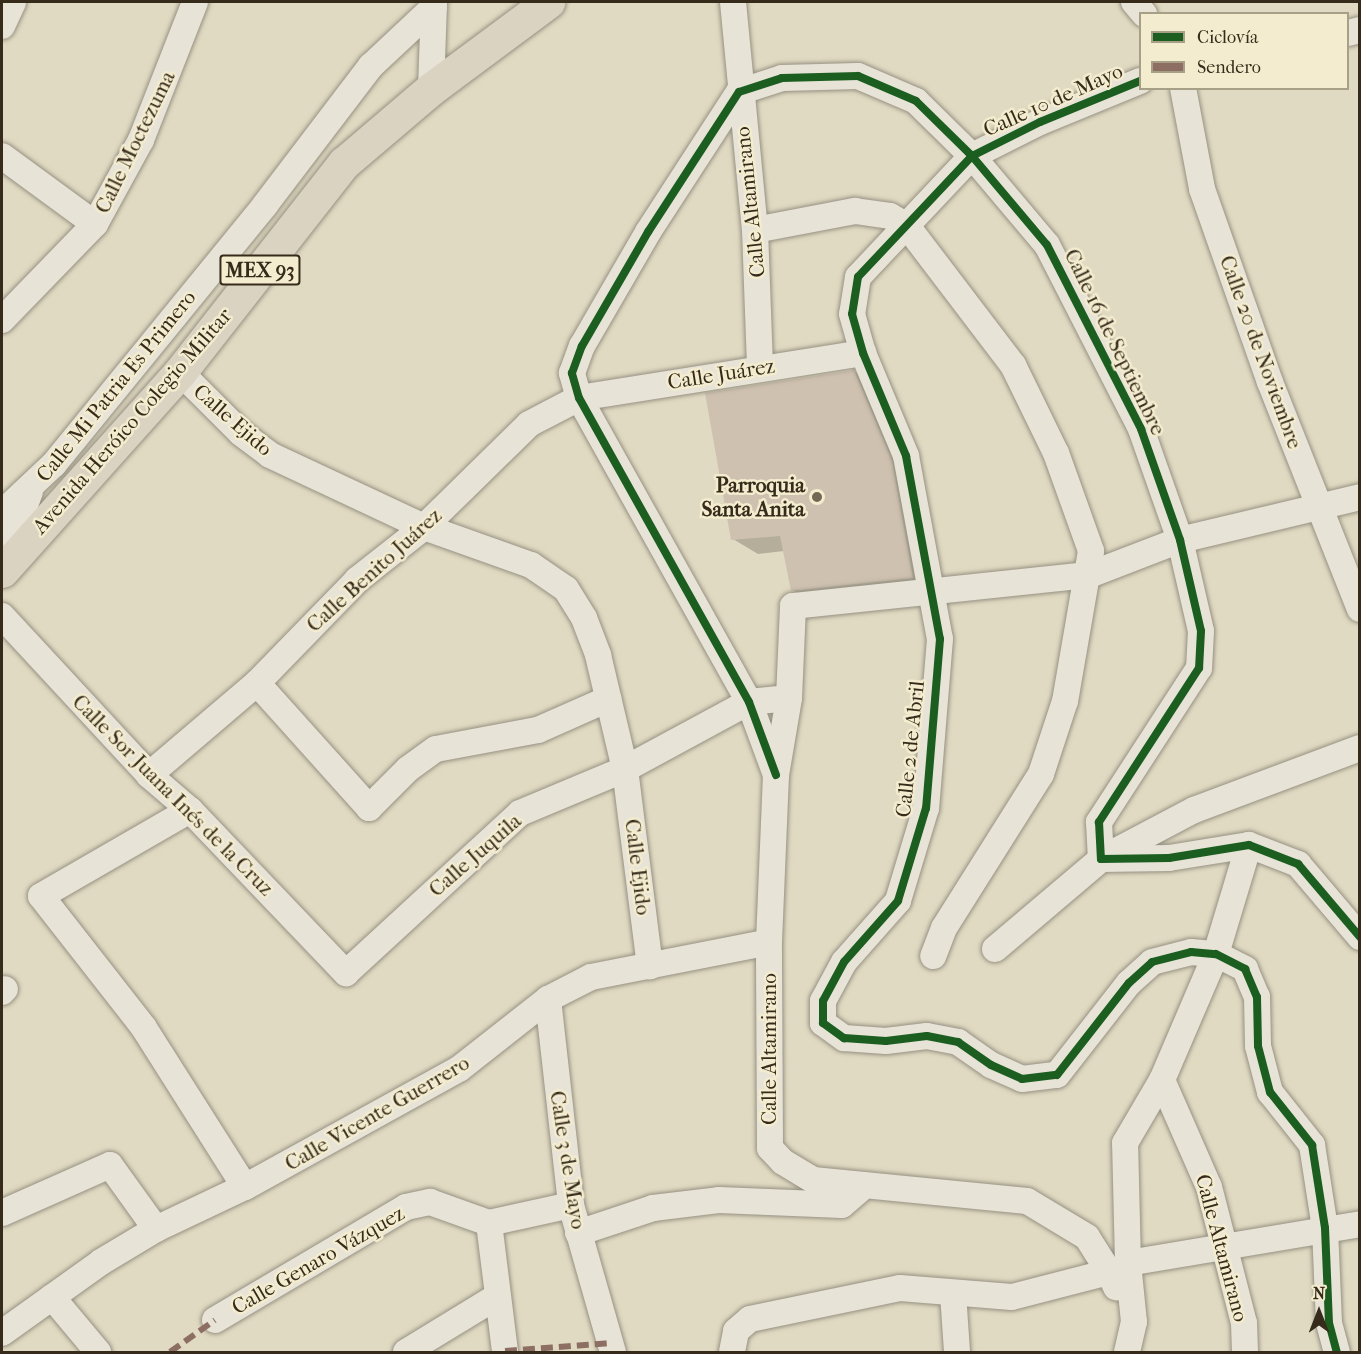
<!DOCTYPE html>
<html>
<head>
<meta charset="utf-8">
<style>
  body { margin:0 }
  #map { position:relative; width:1361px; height:1354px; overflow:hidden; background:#e1dac2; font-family:"IM FELL French Canon",serif }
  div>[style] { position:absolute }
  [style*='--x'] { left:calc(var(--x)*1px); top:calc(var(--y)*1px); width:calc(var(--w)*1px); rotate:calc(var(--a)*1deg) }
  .shadow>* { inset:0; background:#0003 }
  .building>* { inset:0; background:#cfc1b0 }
  .roads { filter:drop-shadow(0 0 2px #969182) drop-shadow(0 0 2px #969182) }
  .minor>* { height:26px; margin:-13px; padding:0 13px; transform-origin:13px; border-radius:13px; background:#e7e3d7 }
  .major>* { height:33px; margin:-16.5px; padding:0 16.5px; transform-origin:16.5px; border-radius:16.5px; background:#dbd3c2 }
  .quiet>* { height:6px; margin-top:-3px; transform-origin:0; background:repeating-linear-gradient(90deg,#8d6e63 0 12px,transparent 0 18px) }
  .cycleway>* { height:8px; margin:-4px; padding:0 4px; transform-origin:4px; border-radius:4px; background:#1b5e20 }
  .dots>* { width:16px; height:16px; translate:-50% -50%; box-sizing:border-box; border:3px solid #f4eccf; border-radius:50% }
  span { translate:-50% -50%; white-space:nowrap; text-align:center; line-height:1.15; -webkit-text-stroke:5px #f4eccf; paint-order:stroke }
  .shield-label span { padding:2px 4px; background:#f4eccf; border:2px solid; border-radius:4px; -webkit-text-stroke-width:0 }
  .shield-label { font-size:20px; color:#362b1b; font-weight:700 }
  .street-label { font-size:21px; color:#362b1b }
  .poi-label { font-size:21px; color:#362b1b; font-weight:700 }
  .right { translate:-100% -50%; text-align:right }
  .frame { position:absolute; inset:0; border:3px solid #362b1b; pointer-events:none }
  .legend { position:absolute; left:1139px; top:12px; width:210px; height:78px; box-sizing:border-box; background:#f4eccf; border:2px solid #a89f87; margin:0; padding:8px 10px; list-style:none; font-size:18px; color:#362b1b }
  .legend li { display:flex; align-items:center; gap:12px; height:30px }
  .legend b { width:30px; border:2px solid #a89f87 }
  .north { position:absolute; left:1289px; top:1282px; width:60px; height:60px; -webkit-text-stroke:4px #f4eccf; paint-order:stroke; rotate:0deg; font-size:16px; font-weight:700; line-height:24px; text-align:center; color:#362b1b }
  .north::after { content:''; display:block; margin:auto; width:21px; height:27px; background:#362b1b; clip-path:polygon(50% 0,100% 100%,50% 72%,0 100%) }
</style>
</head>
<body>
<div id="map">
  <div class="shadow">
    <i style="clip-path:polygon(853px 371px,879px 386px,938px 592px,817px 605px,792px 590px,784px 551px,758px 554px,733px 539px)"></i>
  </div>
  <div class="building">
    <i style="clip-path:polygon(854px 370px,892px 460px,913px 578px,791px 591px,780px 536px,731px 540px,705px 393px)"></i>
  </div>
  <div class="roads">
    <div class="minor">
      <i style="--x:733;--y:2;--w:229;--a:84.5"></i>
      <i style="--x:755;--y:230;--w:137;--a:87.9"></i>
      <i style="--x:1134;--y:2;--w:16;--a:50"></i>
      <i style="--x:2;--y:26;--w:26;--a:-65"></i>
      <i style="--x:1348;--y:33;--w:12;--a:-14"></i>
      <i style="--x:1140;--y:81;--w:108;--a:157.7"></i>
      <i style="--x:1040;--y:122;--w:76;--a:153.4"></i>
      <i style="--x:972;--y:156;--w:166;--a:133.3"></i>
      <i style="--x:858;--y:277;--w:37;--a:99"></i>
      <i style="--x:852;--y:314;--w:41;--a:74.2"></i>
      <i style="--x:863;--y:353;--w:112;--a:67.3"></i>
      <i style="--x:906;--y:456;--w:186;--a:79.5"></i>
      <i style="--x:940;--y:639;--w:170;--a:94.7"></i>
      <i style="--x:926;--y:808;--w:97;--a:106.8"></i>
      <i style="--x:898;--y:901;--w:81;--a:131.5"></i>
      <i style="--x:844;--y:962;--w:44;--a:118.3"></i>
      <i style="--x:823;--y:1001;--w:22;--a:90"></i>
      <i style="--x:823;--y:1023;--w:26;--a:36"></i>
      <i style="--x:844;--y:1038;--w:42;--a:4.1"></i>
      <i style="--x:886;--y:1041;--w:41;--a:-7"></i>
      <i style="--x:927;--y:1036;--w:32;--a:11"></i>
      <i style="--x:958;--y:1042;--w:40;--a:34.9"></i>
      <i style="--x:991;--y:1065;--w:34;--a:24"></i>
      <i style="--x:1022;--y:1079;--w:35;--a:-7"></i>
      <i style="--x:1057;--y:1075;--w:117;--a:-52"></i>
      <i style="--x:1129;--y:983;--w:31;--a:-42"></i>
      <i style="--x:1152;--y:962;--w:40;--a:-14.4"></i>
      <i style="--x:1191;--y:952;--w:25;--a:5"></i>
      <i style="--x:1216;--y:954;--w:33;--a:27"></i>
      <i style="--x:1245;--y:969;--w:30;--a:67"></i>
      <i style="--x:1257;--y:997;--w:49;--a:88.8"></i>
      <i style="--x:1258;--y:1046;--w:48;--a:75.4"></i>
      <i style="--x:1270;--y:1092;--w:68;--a:51.6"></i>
      <i style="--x:1312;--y:1145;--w:84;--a:81.1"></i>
      <i style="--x:1325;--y:1228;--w:95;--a:87.6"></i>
      <i style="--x:1329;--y:1323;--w:30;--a:75"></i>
      <i style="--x:1183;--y:88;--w:103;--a:79.3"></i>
      <i style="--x:1202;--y:189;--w:205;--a:70.6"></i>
      <i style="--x:1270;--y:382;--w:244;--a:68.4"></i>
      <i style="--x:431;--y:89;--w:87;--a:-88"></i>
      <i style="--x:2;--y:156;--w:115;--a:36.2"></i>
      <i style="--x:755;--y:230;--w:102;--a:-10.8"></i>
      <i style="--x:855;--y:211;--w:35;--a:8"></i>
      <i style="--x:890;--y:216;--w:20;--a:30"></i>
      <i style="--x:907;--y:226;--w:175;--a:52.7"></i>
      <i style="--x:1013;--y:365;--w:98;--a:64"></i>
      <i style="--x:1056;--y:453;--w:104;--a:70.3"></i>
      <i style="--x:1091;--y:551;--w:152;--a:99.8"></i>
      <i style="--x:1065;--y:701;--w:77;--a:108.2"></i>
      <i style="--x:1041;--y:774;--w:182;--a:122.2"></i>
      <i style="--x:944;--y:928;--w:30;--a:111"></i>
      <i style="--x:2;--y:320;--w:134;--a:-45.9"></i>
      <i style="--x:95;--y:224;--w:96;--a:-61.3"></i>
      <i style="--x:141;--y:140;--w:148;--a:-68.6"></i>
      <i style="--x:180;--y:372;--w:86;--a:45"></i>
      <i style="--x:241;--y:433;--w:36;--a:37"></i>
      <i style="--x:270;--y:455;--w:170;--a:25.1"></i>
      <i style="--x:424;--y:527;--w:114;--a:19.6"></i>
      <i style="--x:531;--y:565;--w:42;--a:34.4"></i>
      <i style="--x:566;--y:589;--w:34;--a:58"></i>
      <i style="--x:584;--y:618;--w:40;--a:69"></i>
      <i style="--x:598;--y:655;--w:117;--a:76.7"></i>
      <i style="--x:625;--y:769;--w:199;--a:82.8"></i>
      <i style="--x:2;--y:513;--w:71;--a:-43.3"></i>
      <i style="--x:54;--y:464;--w:334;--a:-50.8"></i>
      <i style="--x:265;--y:205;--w:175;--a:-52.7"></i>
      <i style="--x:371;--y:66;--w:86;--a:-43.1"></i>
      <i style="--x:2;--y:548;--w:34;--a:-58"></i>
      <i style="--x:20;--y:519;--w:29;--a:-70"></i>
      <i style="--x:2;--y:616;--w:217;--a:47.2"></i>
      <i style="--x:149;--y:775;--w:54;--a:40.5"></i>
      <i style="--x:190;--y:810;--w:226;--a:46.3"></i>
      <i style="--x:346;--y:973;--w:236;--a:-42.6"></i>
      <i style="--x:520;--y:813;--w:114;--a:-22.7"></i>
      <i style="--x:625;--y:769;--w:141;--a:-28.4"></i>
      <i style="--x:749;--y:702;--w:40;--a:-5.7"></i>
      <i style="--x:257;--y:683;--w:168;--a:48.1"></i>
      <i style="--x:369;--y:808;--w:55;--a:-45"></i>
      <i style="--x:408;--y:769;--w:34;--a:-36"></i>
      <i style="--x:436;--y:749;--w:104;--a:-10.6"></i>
      <i style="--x:538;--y:730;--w:77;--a:-23.9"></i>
      <i style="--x:149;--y:775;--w:142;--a:-40.4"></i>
      <i style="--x:257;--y:683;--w:144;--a:-45.8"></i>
      <i style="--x:357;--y:580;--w:85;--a:-38.3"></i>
      <i style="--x:424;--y:527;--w:147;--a:-44.4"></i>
      <i style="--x:529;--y:424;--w:56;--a:-27.5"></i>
      <i style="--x:579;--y:398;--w:288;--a:-9"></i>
      <i style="--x:776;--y:775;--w:78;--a:-110.3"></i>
      <i style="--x:749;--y:702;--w:348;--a:-119.2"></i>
      <i style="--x:579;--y:398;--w:26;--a:-106"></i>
      <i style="--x:572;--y:373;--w:29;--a:-70"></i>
      <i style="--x:582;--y:346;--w:132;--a:-59.9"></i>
      <i style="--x:648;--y:232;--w:167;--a:-57"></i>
      <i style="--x:739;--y:92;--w:45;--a:-18"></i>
      <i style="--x:782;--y:78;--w:76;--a:-1.5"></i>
      <i style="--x:858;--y:76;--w:63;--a:23.3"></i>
      <i style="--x:916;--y:101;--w:78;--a:44.5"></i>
      <i style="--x:972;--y:156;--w:116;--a:49.9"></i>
      <i style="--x:1047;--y:245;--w:207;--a:62.9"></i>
      <i style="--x:1141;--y:429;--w:118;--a:70.6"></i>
      <i style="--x:1180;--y:540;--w:93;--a:77"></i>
      <i style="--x:1201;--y:631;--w:37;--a:93"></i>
      <i style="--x:1199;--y:668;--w:184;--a:123"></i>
      <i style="--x:1099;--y:822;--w:37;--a:87"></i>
      <i style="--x:1101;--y:859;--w:68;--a:-0.8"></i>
      <i style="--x:1169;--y:858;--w:81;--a:-9.2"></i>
      <i style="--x:1249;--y:845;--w:53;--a:21.2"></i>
      <i style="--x:1298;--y:864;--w:96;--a:49.7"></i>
      <i style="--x:190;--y:810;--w:172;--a:150"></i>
      <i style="--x:41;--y:896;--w:167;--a:52"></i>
      <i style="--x:144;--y:1028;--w:188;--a:57.6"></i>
      <i style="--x:995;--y:949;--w:139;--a:-40.3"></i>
      <i style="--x:1101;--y:859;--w:105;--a:-27.8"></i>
      <i style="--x:1194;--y:810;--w:177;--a:-20.5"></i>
      <i style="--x:2;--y:992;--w:4;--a:-45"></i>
      <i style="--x:548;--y:999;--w:207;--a:83.6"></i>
      <i style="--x:571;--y:1205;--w:153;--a:74.1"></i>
      <i style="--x:1162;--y:1080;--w:117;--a:66.3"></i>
      <i style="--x:1209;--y:1187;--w:140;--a:75.6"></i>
      <i style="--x:1244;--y:1323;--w:29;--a:88"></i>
      <i style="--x:2;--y:1213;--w:118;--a:-24"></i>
      <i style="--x:110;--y:1165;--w:79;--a:54.3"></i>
      <i style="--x:489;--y:1223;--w:130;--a:82.9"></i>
      <i style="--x:489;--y:1223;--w:84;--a:-12.4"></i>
      <i style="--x:578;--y:1233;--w:79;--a:-18.4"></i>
      <i style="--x:653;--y:1208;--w:66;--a:-6.9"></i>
      <i style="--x:719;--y:1200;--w:123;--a:2.3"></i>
      <i style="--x:842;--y:1205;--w:30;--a:-41"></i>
      <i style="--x:1128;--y:1263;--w:235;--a:-9.5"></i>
      <i style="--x:1109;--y:1272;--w:41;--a:-122.2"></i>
      <i style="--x:1087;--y:1237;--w:70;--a:-149"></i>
      <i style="--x:1027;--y:1201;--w:215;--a:-174.4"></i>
      <i style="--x:813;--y:1180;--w:35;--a:-149"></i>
      <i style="--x:783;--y:1162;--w:19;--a:-133"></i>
      <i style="--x:770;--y:1148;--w:206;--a:-90.3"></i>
      <i style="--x:769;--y:942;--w:167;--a:-87.6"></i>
      <i style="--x:776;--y:775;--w:78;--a:-80.4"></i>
      <i style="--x:789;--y:698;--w:92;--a:-87.5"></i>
      <i style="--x:793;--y:606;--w:298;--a:-6"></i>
      <i style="--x:1089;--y:575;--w:97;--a:-21"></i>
      <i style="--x:1180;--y:540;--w:185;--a:-13.4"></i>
      <i style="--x:953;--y:1293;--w:59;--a:86.1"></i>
      <i style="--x:52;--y:1297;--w:72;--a:50.1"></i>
      <i style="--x:215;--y:1320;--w:222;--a:-30.6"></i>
      <i style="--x:406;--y:1207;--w:25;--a:-12"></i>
      <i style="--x:430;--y:1202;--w:63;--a:19.6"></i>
      <i style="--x:2;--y:1333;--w:122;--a:-35.6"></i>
      <i style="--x:101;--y:1262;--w:64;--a:-31"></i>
      <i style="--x:156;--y:1229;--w:98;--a:-25.3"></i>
      <i style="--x:245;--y:1187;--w:244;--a:-28.9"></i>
      <i style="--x:459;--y:1069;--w:113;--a:-38.2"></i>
      <i style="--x:548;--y:999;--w:48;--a:-27.1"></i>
      <i style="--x:591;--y:977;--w:181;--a:-11.1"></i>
      <i style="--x:406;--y:1352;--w:105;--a:-31.4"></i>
      <i style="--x:732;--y:1352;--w:21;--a:-79"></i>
      <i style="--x:736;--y:1331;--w:18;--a:-41"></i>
      <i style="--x:750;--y:1319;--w:153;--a:-11.7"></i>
      <i style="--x:900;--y:1288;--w:112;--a:4.6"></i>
      <i style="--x:1012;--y:1297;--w:100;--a:-14.5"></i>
      <i style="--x:1109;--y:1272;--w:17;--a:65"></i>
      <i style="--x:1127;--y:1352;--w:31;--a:-77"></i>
      <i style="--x:1134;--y:1322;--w:59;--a:-95.8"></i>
      <i style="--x:1128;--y:1263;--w:120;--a:-91.4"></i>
      <i style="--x:1125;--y:1143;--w:73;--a:-59.6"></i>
      <i style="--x:1162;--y:1080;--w:137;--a:-66.8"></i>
      <i style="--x:1216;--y:954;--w:114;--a:-73.2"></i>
    </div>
    <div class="major">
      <i style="--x:2;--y:571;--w:267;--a:-48.2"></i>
      <i style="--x:180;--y:372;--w:266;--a:-51.9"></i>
      <i style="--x:344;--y:163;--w:114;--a:-40.4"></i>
      <i style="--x:431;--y:89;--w:146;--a:-36.6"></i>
    </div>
  </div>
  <div class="quiet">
    <i style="--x:505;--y:1351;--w:107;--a:-4.3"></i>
    <i style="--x:170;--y:1352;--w:55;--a:-35.4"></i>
  </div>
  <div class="cycleway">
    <i style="--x:1140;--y:81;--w:108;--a:157.7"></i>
    <i style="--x:1040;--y:122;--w:76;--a:153.4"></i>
    <i style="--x:972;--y:156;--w:166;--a:133.3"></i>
    <i style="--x:858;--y:277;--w:37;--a:99"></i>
    <i style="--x:852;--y:314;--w:41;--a:74.2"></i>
    <i style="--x:863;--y:353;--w:112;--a:67.3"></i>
    <i style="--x:906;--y:456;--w:186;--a:79.5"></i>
    <i style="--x:940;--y:639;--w:170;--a:94.7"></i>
    <i style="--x:926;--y:808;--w:97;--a:106.8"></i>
    <i style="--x:898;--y:901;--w:81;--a:131.5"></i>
    <i style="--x:844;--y:962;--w:44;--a:118.3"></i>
    <i style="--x:823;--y:1001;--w:22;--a:90"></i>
    <i style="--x:823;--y:1023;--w:26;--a:36"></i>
    <i style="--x:844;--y:1038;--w:42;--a:4.1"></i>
    <i style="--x:886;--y:1041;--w:41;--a:-7"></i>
    <i style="--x:927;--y:1036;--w:32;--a:11"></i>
    <i style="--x:958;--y:1042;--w:40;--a:34.9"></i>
    <i style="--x:991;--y:1065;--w:34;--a:24"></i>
    <i style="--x:1022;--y:1079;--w:35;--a:-7"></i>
    <i style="--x:1057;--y:1075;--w:117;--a:-52"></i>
    <i style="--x:1129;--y:983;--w:31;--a:-42"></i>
    <i style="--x:1152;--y:962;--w:40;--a:-14.4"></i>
    <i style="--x:1191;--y:952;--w:25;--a:5"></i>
    <i style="--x:1216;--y:954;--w:33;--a:27"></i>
    <i style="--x:1245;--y:969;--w:30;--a:67"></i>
    <i style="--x:1257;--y:997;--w:49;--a:88.8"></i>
    <i style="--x:1258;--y:1046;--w:48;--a:75.4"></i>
    <i style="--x:1270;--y:1092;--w:68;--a:51.6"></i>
    <i style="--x:1312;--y:1145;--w:84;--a:81.1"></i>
    <i style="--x:1325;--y:1228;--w:95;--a:87.6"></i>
    <i style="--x:1329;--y:1323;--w:30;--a:75"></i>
    <i style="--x:776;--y:775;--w:78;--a:-110.3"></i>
    <i style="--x:749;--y:702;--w:348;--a:-119.2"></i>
    <i style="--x:579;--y:398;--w:26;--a:-106"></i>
    <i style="--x:572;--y:373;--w:29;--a:-70"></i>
    <i style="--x:582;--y:346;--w:132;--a:-59.9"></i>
    <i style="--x:648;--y:232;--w:167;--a:-57"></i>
    <i style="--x:739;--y:92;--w:45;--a:-18"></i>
    <i style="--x:782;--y:78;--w:76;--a:-1.5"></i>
    <i style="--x:858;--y:76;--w:63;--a:23.3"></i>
    <i style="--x:916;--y:101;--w:78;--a:44.5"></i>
    <i style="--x:972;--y:156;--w:116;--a:49.9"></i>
    <i style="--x:1047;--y:245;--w:207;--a:62.9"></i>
    <i style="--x:1141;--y:429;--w:118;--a:70.6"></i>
    <i style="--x:1180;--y:540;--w:93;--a:77"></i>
    <i style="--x:1201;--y:631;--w:37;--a:93"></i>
    <i style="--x:1199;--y:668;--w:184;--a:123"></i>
    <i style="--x:1099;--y:822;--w:37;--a:87"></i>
    <i style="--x:1101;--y:859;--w:68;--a:-0.8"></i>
    <i style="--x:1169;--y:858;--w:81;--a:-9.2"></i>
    <i style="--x:1249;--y:845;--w:53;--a:21.2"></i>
    <i style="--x:1298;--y:864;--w:96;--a:49.7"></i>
  </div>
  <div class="dots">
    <i style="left:817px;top:497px;background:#726855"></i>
  </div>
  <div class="shield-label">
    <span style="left:260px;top:270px">MEX 93</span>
  </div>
  <div class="street-label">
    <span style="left:1053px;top:100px;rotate:-24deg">Calle 10 de Mayo</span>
    <span style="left:135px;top:142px;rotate:-64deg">Calle Moctezuma</span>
    <span style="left:750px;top:202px;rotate:-96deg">Calle Altamirano</span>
    <span style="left:1115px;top:342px;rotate:64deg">Calle 16 de Septiembre</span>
    <span style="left:1261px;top:352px;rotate:70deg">Calle 20 de Noviembre</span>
    <span style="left:721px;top:374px;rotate:-9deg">Calle Juárez</span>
    <span style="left:116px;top:386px;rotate:-51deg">Calle Mi Patria Es Primero</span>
    <span style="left:233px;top:420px;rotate:41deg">Calle Ejido</span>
    <span style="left:132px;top:421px;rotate:-49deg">Avenida Heróico Colegio Militar</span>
    <span style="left:374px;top:570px;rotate:-42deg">Calle Benito Juárez</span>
    <span style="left:910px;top:749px;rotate:-84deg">Calle 2 de Abril</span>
    <span style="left:173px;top:795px;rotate:45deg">Calle Sor Juana Inés de la Cruz</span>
    <span style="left:475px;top:855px;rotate:-41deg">Calle Juquila</span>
    <span style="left:638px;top:867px;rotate:83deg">Calle Ejido</span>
    <span style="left:769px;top:1049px;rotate:-90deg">Calle Altamirano</span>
    <span style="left:377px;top:1113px;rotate:-30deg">Calle Vicente Guerrero</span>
    <span style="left:568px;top:1160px;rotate:81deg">Calle 3 de Mayo</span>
    <span style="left:1222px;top:1248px;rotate:75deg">Calle Altamirano</span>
    <span style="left:318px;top:1260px;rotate:-30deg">Calle Genaro Vázquez</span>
  </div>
  <div class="poi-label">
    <span class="right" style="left:805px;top:497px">Parroquia<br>Santa Anita</span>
  </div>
  <div class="frame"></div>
  <ul class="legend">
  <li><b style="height:8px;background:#1b5e20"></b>Ciclovía</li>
  <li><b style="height:8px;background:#8d6e63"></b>Sendero</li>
  </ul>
  <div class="north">N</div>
</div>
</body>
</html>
